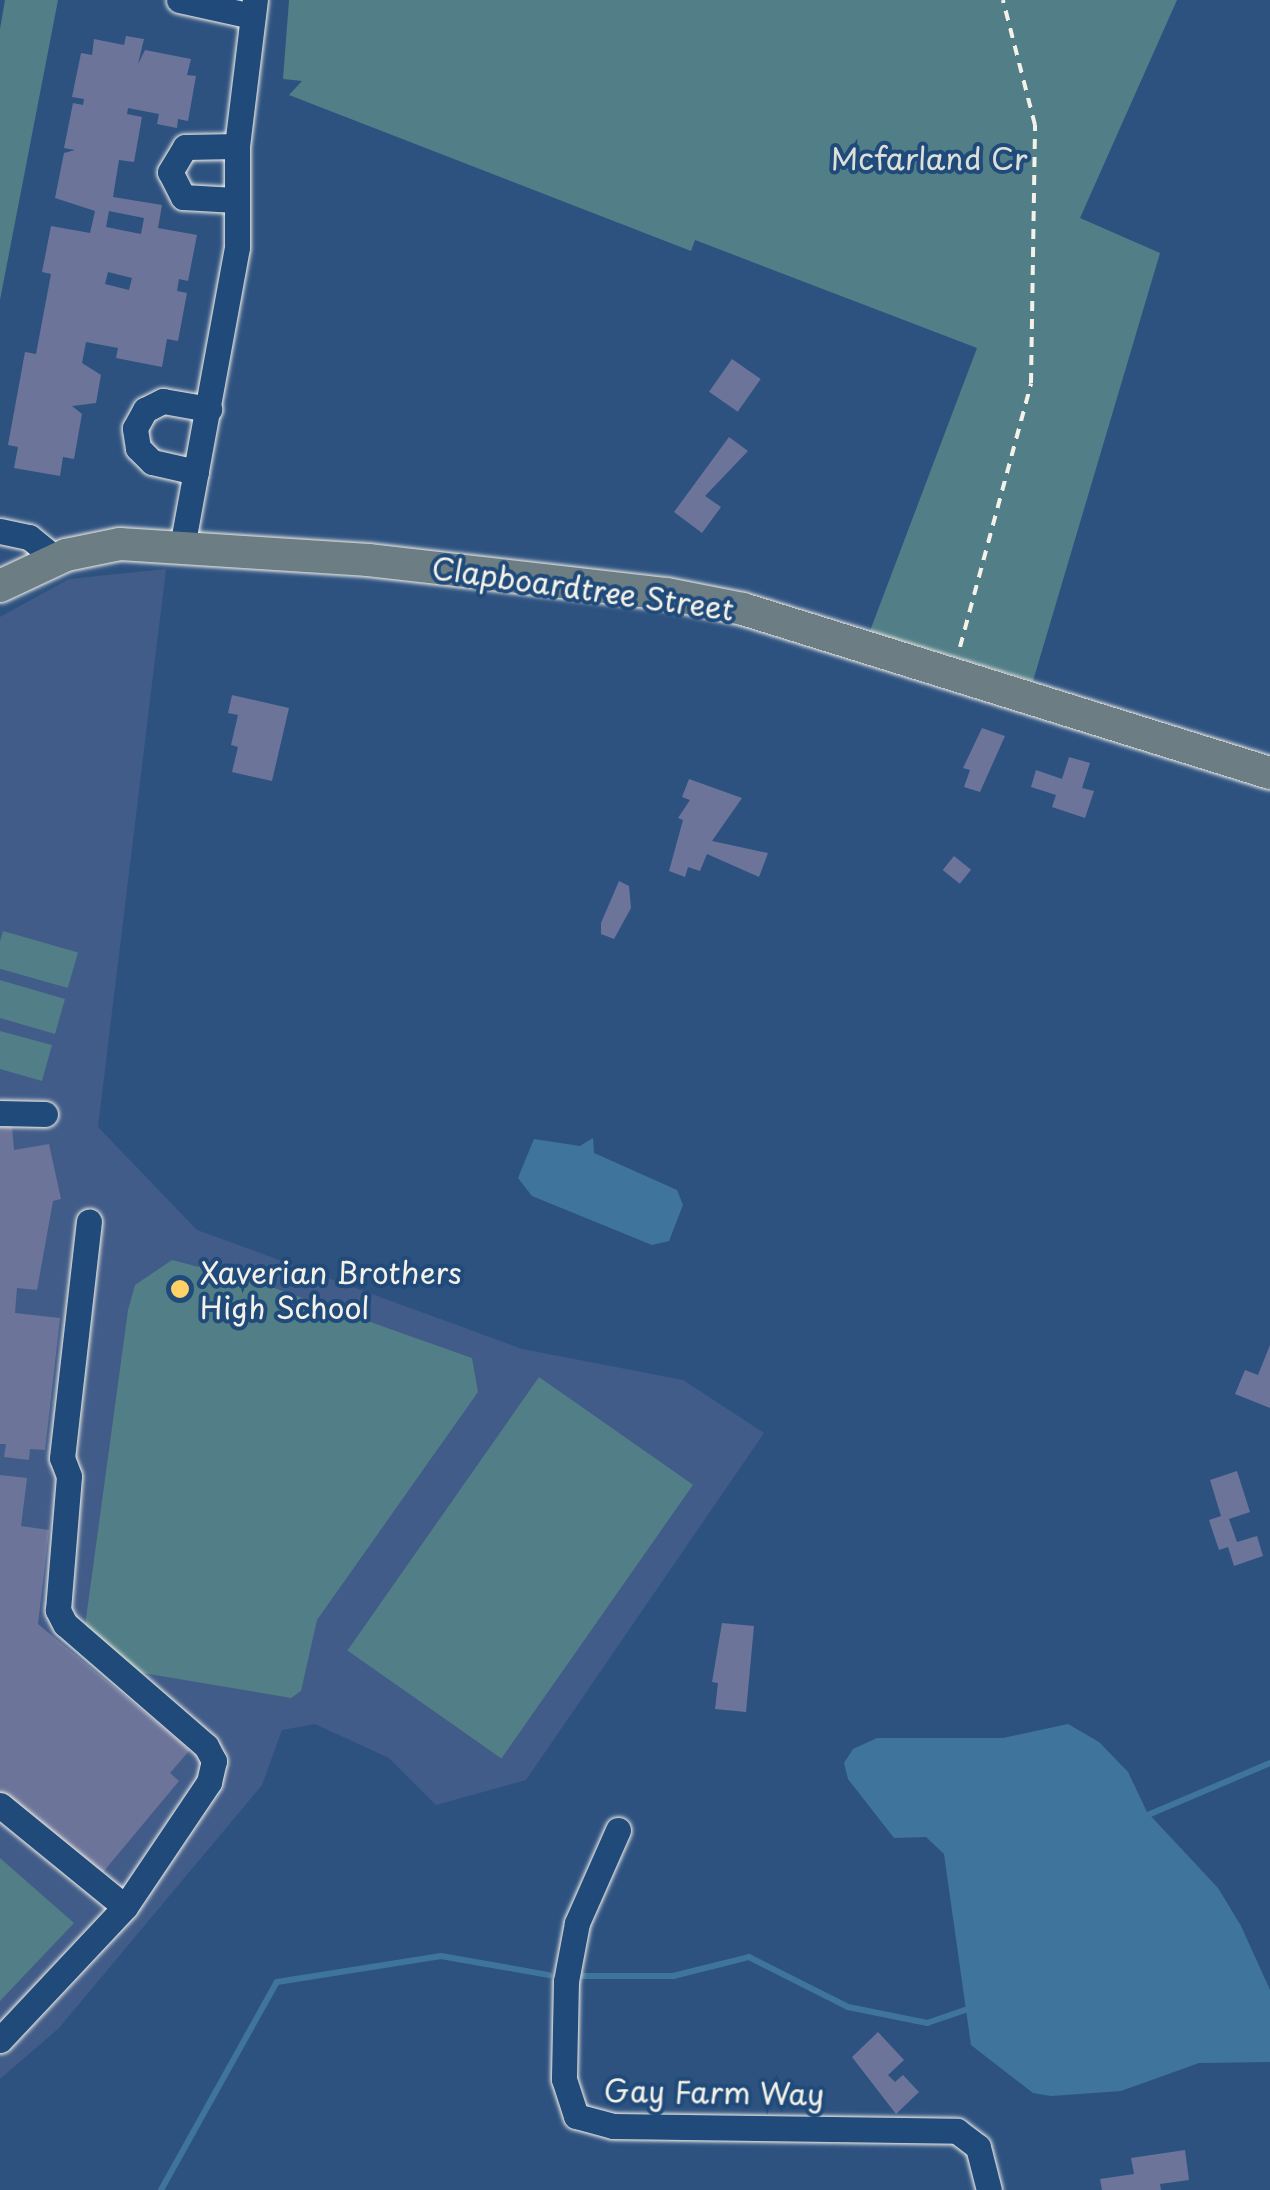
<!DOCTYPE html>
<html>
<head>
<meta charset="utf-8">
<style>
  body { margin:0 }
  #map { position:relative; width:1270px; height:2190px; overflow:hidden; background:#2e5280; font-family:"Playpen Sans",sans-serif }
  div>[style] { position:absolute }
  [style*='--x'] { left:calc(var(--x)*1px); top:calc(var(--y)*1px); width:calc(var(--w)*1px); rotate:calc(var(--a)*1deg) }
  .built>* { inset:0; background:#415c88 }
  .green>* { inset:0; background:#517e87; transform-origin:0 0 }
  .water>* { inset:0; background:#3f759c }
  .stream>* { height:6px; margin:-3px; padding:0 3px; transform-origin:3px; border-radius:3px; background:#3f759c }
  .building>* { inset:0; background:#6c749a; transform-origin:0 0 }
  .path>* { height:4px; margin-top:-2px; transform-origin:0; background:repeating-linear-gradient(90deg,#f4f1e8 0 10px,transparent 0 18px) }
  .roads { filter:drop-shadow(0 0 2px #f4f1e8) drop-shadow(0 0 2px #f4f1e8) }
  .minor>* { height:25px; margin:-12.5px; padding:0 12.5px; transform-origin:12.5px; border-radius:12.5px; background:#1f4a7a }
  .major>* { height:32px; margin:-16px; padding:0 16px; transform-origin:16px; border-radius:16px; background:#6c7e84 }
  .dots>* { width:28px; height:28px; translate:-50% -50%; box-sizing:border-box; border:5px solid #1f4a7a; border-radius:50% }
  span { translate:-50% -50%; white-space:nowrap; text-align:center; line-height:1.15; -webkit-text-stroke:8px #1f4a7a; paint-order:stroke }
  .park-label { font-size:30px; color:#dce0d9 }
  .street-label { font-size:30px; color:#f4f1e8 }
  .poi-label { font-size:30px; color:#f4f1e8 }
  .left { translate:0 -50%; text-align:left }
</style>
</head>
<body>
<div id="map">
  <div class="built">
    <i style="clip-path:polygon(166px 569px,98px 1127px,197px 1230px,522px 1349px,683px 1380px,764px 1433px,526px 1780px,436px 1805px,389px 1758px,315px 1724px,282px 1730px,262px 1785px,59px 2028px,0 2079px,0 617px,69px 579px)"></i>
  </div>
  <div class="green">
    <i style="clip-path:polygon(5px 0,58px 0,0 300px,0 29px)"></i>
    <i style="clip-path:polygon(289px 0,1177px 0,1080px 218px,1160px 253px,1033px 681px,870px 631px,977px 348px,695px 240px,691px 251px,289px 95px,302px 81px,283px 79px)"></i>
    <i style="left:3px;top:931px;width:78px;height:37px;rotate:16deg"></i>
    <i style="clip-path:polygon(0 980px,65px 999px,55px 1034px,0 1018px)"></i>
    <i style="clip-path:polygon(0 1031px,52px 1045px,42px 1081px,0 1069px)"></i>
    <i style="clip-path:polygon(172px 1260px,199px 1267px,202px 1260px,264px 1277px,263px 1284px,472px 1358px,478px 1392px,317px 1620px,301px 1691px,291px 1698px,137px 1672px,85px 1626px,128px 1310px,135px 1285px)"></i>
    <i style="left:539px;top:1377px;width:188px;height:334px;rotate:35deg"></i>
    <i style="clip-path:polygon(0 1858px,74px 1923px,0 2001px)"></i>
  </div>
  <div class="water">
    <i style="clip-path:polygon(593px 1138px,594px 1153px,677px 1190px,683px 1205px,669px 1241px,652px 1245px,532px 1196px,518px 1178px,534px 1139px,580px 1146px)"></i>
    <i style="clip-path:polygon(1068px 1724px,1099px 1742px,1128px 1772px,1147px 1812px,1218px 1888px,1241px 1926px,1270px 1990px,1270px 2062px,1199px 2063px,1121px 2091px,1051px 2096px,1033px 2093px,971px 2045px,944px 1854px,926px 1837px,894px 1838px,848px 1779px,844px 1763px,853px 1749px,877px 1738px,1003px 1738px)"></i>
  </div>
  <div class="stream">
    <i style="--x:1143;--y:1817;--w:138;--a:-23"></i>
    <i style="--x:584;--y:1976;--w:89;--a:0"></i>
    <i style="--x:673;--y:1976;--w:78;--a:-14"></i>
    <i style="--x:749;--y:1957;--w:111;--a:26.8"></i>
    <i style="--x:848;--y:2007;--w:81;--a:11.4"></i>
    <i style="--x:927;--y:2023;--w:46;--a:-18.8"></i>
    <i style="--x:161;--y:2190;--w:238;--a:-60.9"></i>
    <i style="--x:277;--y:1982;--w:166;--a:-9"></i>
    <i style="--x:441;--y:1956;--w:110;--a:10"></i>
  </div>
  <div class="building">
    <i style="clip-path:polygon(evenodd,126px 36px,144px 39px,138px 64px,145px 50px,191px 59px,187px 75px,196px 76px,188px 121px,178px 119px,177px 128px,157px 124px,159px 114px,128px 108px,127px 114px,142px 117px,134px 162px,119px 160px,113px 197px,162px 205px,158px 228px,197px 235px,188px 281px,179px 279px,177px 291px,187px 293px,178px 341px,167px 339px,162px 367px,116px 358px,118px 348px,86px 342px,82px 363px,101px 375px,96px 403px,72px 406px,82px 414px,74px 459px,63px 457px,60px 476px,14px 468px,18px 447px,8px 445px,25px 352px,36px 354px,51px 274px,42px 272px,51px 226px,90px 233px,95px 211px,55px 198px,64px 153px,75px 150px,64px 148px,73px 103px,83px 105px,84px 99px,72px 97px,81px 53px,92px 55px,94px 39px,124px 45px,126px 36px,109px 211px,144px 218px,141px 234px,106px 227px,109px 211px,126px 36px,108px 272px,132px 278px,129px 290px,105px 284px,108px 272px)"></i>
    <i style="left:732px;top:359px;width:35px;height:40px;rotate:35deg"></i>
    <i style="clip-path:polygon(729px 437px,748px 451px,705px 496px,721px 507px,702px 533px,674px 512px)"></i>
    <i style="clip-path:polygon(232px 695px,289px 708px,272px 781px,232px 772px,238px 747px,231px 745px,238px 715px,228px 713px)"></i>
    <i style="clip-path:polygon(982px 728px,1005px 736px,980px 792px,964px 787px,970px 770px,963px 768px)"></i>
    <i style="clip-path:polygon(1069px 757px,1090px 763px,1082px 788px,1094px 791px,1085px 818px,1052px 807px,1056px 795px,1031px 787px,1036px 770px,1062px 779px)"></i>
    <i style="clip-path:polygon(689px 779px,742px 798px,712px 841px,768px 853px,759px 877px,707px 854px,700px 871px,688px 867px,685px 877px,669px 871px,683px 820px,678px 818px,690px 800px,682px 797px)"></i>
    <i style="left:954px;top:856px;width:22px;height:18px;rotate:39deg"></i>
    <i style="clip-path:polygon(619px 881px,629px 886px,631px 908px,614px 939px,601px 934px,601px 923px)"></i>
    <i style="clip-path:polygon(12px 1126px,14px 1150px,49px 1144px,61px 1199px,53px 1201px,37px 1290px,17px 1288px,15px 1313px,60px 1318px,45px 1450px,30px 1449px,29px 1460px,4px 1457px,6px 1444px,0 1444px,0 1127px)"></i>
    <i style="clip-path:polygon(1270px 1345px,1270px 1408px,1235px 1394px,1245px 1370px,1258px 1375px)"></i>
    <i style="clip-path:polygon(1237px 1471px,1250px 1512px,1229px 1519px,1237px 1542px,1257px 1536px,1263px 1556px,1234px 1566px,1228px 1547px,1219px 1550px,1209px 1520px,1221px 1516px,1210px 1480px)"></i>
    <i style="clip-path:polygon(0 1475px,27px 1478px,21px 1526px,49px 1530px,38px 1624px,190px 1750px,170px 1773px,179px 1781px,99px 1877px,0 1795px)"></i>
    <i style="clip-path:polygon(722px 1623px,754px 1626px,746px 1712px,715px 1709px,718px 1683px,712px 1682px)"></i>
    <i style="clip-path:polygon(878px 2032px,904px 2060px,888px 2075px,895px 2082px,903px 2075px,919px 2092px,896px 2114px,852px 2057px)"></i>
    <i style="clip-path:polygon(1185px 2150px,1189px 2180px,1160px 2184px,1161px 2190px,1102px 2190px,1100px 2179px,1134px 2174px,1131px 2158px)"></i>
  </div>
  <div class="path">
    <i style="--x:960;--y:647;--w:273;--a:-74.9"></i>
    <i style="--x:1031;--y:383;--w:258;--a:-89.1"></i>
    <i style="--x:1035;--y:125;--w:129;--a:-104.4"></i>
  </div>
  <div class="roads">
    <div class="minor">
      <i style="--x:179;--y:0;--w:75;--a:12.4"></i>
      <i style="--x:235;--y:200;--w:52;--a:-176.7"></i>
      <i style="--x:183;--y:197;--w:28;--a:-117"></i>
      <i style="--x:170;--y:172;--w:29;--a:-59"></i>
      <i style="--x:185;--y:147;--w:52;--a:-1.1"></i>
      <i style="--x:196;--y:472;--w:45;--a:-167.2"></i>
      <i style="--x:152;--y:462;--w:20;--a:-135"></i>
      <i style="--x:138;--y:448;--w:20;--a:-99"></i>
      <i style="--x:135;--y:428;--w:21;--a:-61"></i>
      <i style="--x:145;--y:410;--w:20;--a:-27"></i>
      <i style="--x:163;--y:401;--w:47;--a:9.9"></i>
      <i style="--x:0;--y:531;--w:30;--a:12"></i>
      <i style="--x:29;--y:537;--w:35;--a:39"></i>
      <i style="--x:182;--y:547;--w:305;--a:-79.6"></i>
      <i style="--x:237;--y:247;--w:101;--a:-90"></i>
      <i style="--x:237;--y:146;--w:147;--a:-83"></i>
      <i style="--x:0;--y:1113;--w:45;--a:1.3"></i>
      <i style="--x:0;--y:1805;--w:161;--a:39.2"></i>
      <i style="--x:618;--y:1830;--w:102;--a:113.8"></i>
      <i style="--x:577;--y:1923;--w:59;--a:100.7"></i>
      <i style="--x:566;--y:1981;--w:98;--a:91.2"></i>
      <i style="--x:564;--y:2079;--w:39;--a:72"></i>
      <i style="--x:576;--y:2116;--w:38;--a:15"></i>
      <i style="--x:613;--y:2126;--w:344;--a:0.8"></i>
      <i style="--x:957;--y:2131;--w:26;--a:37"></i>
      <i style="--x:978;--y:2147;--w:44;--a:75.7"></i>
      <i style="--x:0;--y:2040;--w:183;--a:-46.8"></i>
      <i style="--x:125;--y:1907;--w:151;--a:-56.1"></i>
      <i style="--x:209;--y:1782;--w:22;--a:-77"></i>
      <i style="--x:214;--y:1761;--w:17;--a:-118"></i>
      <i style="--x:206;--y:1746;--w:186;--a:-139.1"></i>
      <i style="--x:65;--y:1624;--w:16;--a:-117"></i>
      <i style="--x:58;--y:1610;--w:134;--a:-85.3"></i>
      <i style="--x:69;--y:1476;--w:19;--a:-111"></i>
      <i style="--x:62;--y:1458;--w:238;--a:-83.5"></i>
    </div>
    <div class="major">
      <i style="--x:0;--y:586;--w:73;--a:-25.2"></i>
      <i style="--x:66;--y:555;--w:55;--a:-11.5"></i>
      <i style="--x:120;--y:544;--w:249;--a:3.7"></i>
      <i style="--x:368;--y:560;--w:301;--a:6.5"></i>
      <i style="--x:667;--y:594;--w:77;--a:11.2"></i>
      <i style="--x:743;--y:609;--w:552;--a:17.29"></i>
    </div>
  </div>
  <div class="dots">
    <i style="left:180px;top:1289px;background:#ffd166"></i>
  </div>
  <div class="park-label">
    <span style="left:929px;top:158px">Mcfarland Cr</span>
  </div>
  <div class="street-label">
    <span style="left:583px;top:588px;rotate:8deg">Clapboardtree Street</span>
    <span style="left:714px;top:2092px;rotate:1deg">Gay Farm Way</span>
  </div>
  <div class="poi-label">
    <span class="left" style="left:200px;top:1289px">Xaverian Brothers<br>High School</span>
  </div>
</div>
</body>
</html>
